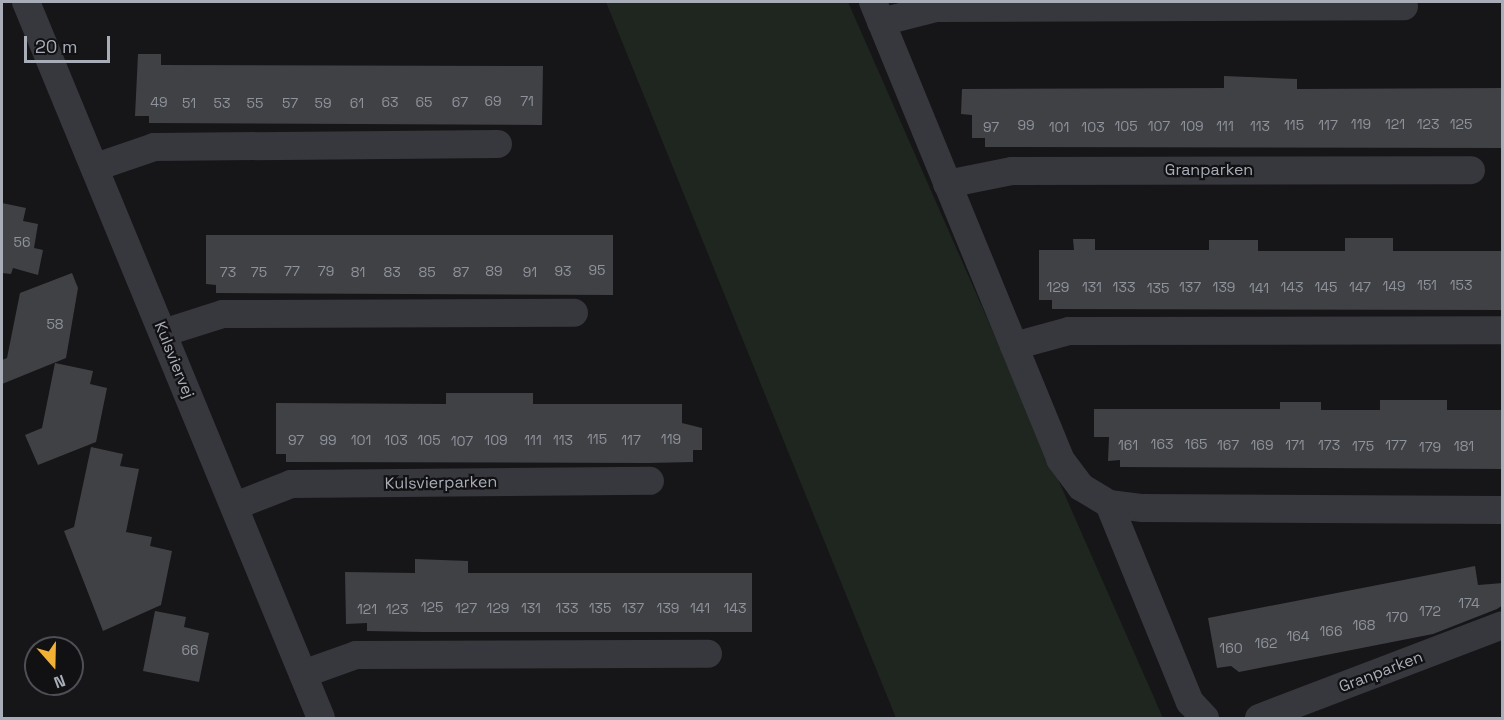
<!DOCTYPE html>
<html>
<head>
<meta charset="utf-8">
<style>
  body { margin:0 }
  #map { position:relative; width:1504px; height:720px; overflow:hidden; background:#161618; font-family:"Space Grotesk",sans-serif }
  div>[style] { position:absolute }
  [style*='--x'] { left:calc(var(--x)*1px); top:calc(var(--y)*1px); width:calc(var(--w)*1px); rotate:calc(var(--a)*1deg) }
  .green>* { inset:0; background:#1e261f }
  .building>* { inset:0; background:#404145 }
  .minor>* { height:28px; margin:-14px; padding:0 14px; transform-origin:14px; border-radius:14px; background:#37383d }
  span { translate:-50% -50%; white-space:nowrap; text-align:center; line-height:1.15; -webkit-text-stroke:4.5px #111113; paint-order:stroke }
  .number-label { font-size:14px; color:#8e929b }
  .number-label span { -webkit-text-stroke-width:0 }
  .street-label { font-size:16px; color:#a8adb8 }
  .frame { position:absolute; inset:0; border:3px solid #a8adb8; pointer-events:none }
  .north { position:absolute; left:24px; top:636px; width:60px; height:60px; box-sizing:border-box; background:#111113; border:2px solid #4d4f55; border-radius:50%; rotate:160deg; font-size:16px; font-weight:700; line-height:24px; text-align:center; color:#a8adb8 }
  .north::after { content:''; display:block; margin:auto; width:21px; height:27px; background:#f2b134; clip-path:polygon(50% 0,100% 100%,50% 72%,0 100%) }
  .scale { position:absolute; left:24px; top:36px; width:86px; height:27px; box-sizing:border-box; border:3px solid #a8adb8; border-top:0; padding-left:8px; font-size:18px; line-height:21px; white-space:nowrap; color:#a8adb8; -webkit-text-stroke:4px #111113; paint-order:stroke }
</style>
</head>
<body>
<div id="map">
  <div class="green">
    <i style="clip-path:polygon(606px 2px,848px 2px,1163px 718px,896px 718px)"></i>
  </div>
  <div class="building">
    <i style="clip-path:polygon(138px 54px,161px 54px,161px 65px,543px 66px,542px 125px,149px 123px,149px 116px,135px 116px)"></i>
    <i style="clip-path:polygon(1224px 76px,1297px 79px,1297px 89px,1503px 88px,1503px 148px,985px 147px,985px 138px,972px 138px,972px 115px,961px 114px,962px 89px,1224px 88px)"></i>
    <i style="clip-path:polygon(2px 203px,26px 208px,23px 221px,38px 224px,34px 248px,43px 250px,38px 275px,13px 268px,11px 274px,2px 273px)"></i>
    <i style="clip-path:polygon(206px 235px,613px 235px,613px 295px,216px 293px,216px 285px,206px 284px)"></i>
    <i style="clip-path:polygon(1345px 238px,1393px 238px,1393px 251px,1503px 251px,1503px 310px,1052px 309px,1052px 300px,1039px 300px,1039px 250px,1074px 250px,1073px 239px,1095px 239px,1095px 250px,1209px 250px,1209px 240px,1258px 240px,1258px 251px,1345px 251px)"></i>
    <i style="clip-path:polygon(72px 273px,78px 288px,66px 358px,2px 384px,2px 360px,7px 358px,20px 293px)"></i>
    <i style="clip-path:polygon(55px 363px,93px 371px,90px 384px,107px 388px,96px 442px,38px 465px,25px 435px,42px 428px)"></i>
    <i style="clip-path:polygon(446px 393px,533px 393px,533px 404px,682px 404px,682px 423px,702px 428px,702px 450px,693px 450px,693px 462px,648px 463px,286px 462px,286px 454px,276px 454px,276px 403px,446px 404px)"></i>
    <i style="clip-path:polygon(1380px 400px,1447px 400px,1447px 410px,1503px 410px,1503px 469px,1120px 467px,1120px 460px,1108px 461px,1109px 437px,1094px 437px,1094px 409px,1280px 409px,1280px 402px,1321px 402px,1321px 410px,1380px 410px)"></i>
    <i style="clip-path:polygon(91px 447px,123px 454px,120px 466px,139px 469px,126px 532px,152px 537px,150px 546px,172px 551px,161px 605px,103px 631px,64px 531px,74px 527px)"></i>
    <i style="clip-path:polygon(415px 559px,468px 561px,468px 573px,752px 573px,752px 632px,424px 632px,367px 631px,367px 623px,346px 624px,345px 572px,415px 573px)"></i>
    <i style="clip-path:polygon(1475px 566px,1478px 585px,1503px 583px,1503px 605px,1497px 609px,1433px 634px,1239px 672px,1231px 666px,1217px 668px,1208px 618px)"></i>
    <i style="clip-path:polygon(155px 611px,186px 617px,184px 627px,209px 633px,199px 682px,143px 671px)"></i>
  </div>
  <div class="minor">
    <i style="--x:26;--y:2;--w:774;--a:67.61"></i>
    <i style="--x:873;--y:2;--w:494;--a:67.7"></i>
    <i style="--x:1060;--y:459;--w:35;--a:53"></i>
    <i style="--x:1081;--y:487;--w:33;--a:31"></i>
    <i style="--x:1109;--y:504;--w:34;--a:7"></i>
    <i style="--x:1143;--y:508;--w:359;--a:0.3"></i>
    <i style="--x:881;--y:22;--w:57;--a:-14.3"></i>
    <i style="--x:936;--y:8;--w:468;--a:-0.2"></i>
    <i style="--x:96;--y:167;--w:61;--a:-19"></i>
    <i style="--x:154;--y:147;--w:344;--a:-0.5"></i>
    <i style="--x:947;--y:184;--w:66;--a:-11.3"></i>
    <i style="--x:1012;--y:171;--w:459;--a:-0.1"></i>
    <i style="--x:163;--y:333;--w:63;--a:-17.6"></i>
    <i style="--x:223;--y:314;--w:351;--a:-0.2"></i>
    <i style="--x:1014;--y:346;--w:57;--a:-15.3"></i>
    <i style="--x:1069;--y:331;--w:433;--a:-0.1"></i>
    <i style="--x:1109;--y:504;--w:214;--a:67.8"></i>
    <i style="--x:1190;--y:702;--w:22;--a:47"></i>
    <i style="--x:235;--y:506;--w:60;--a:-21.4"></i>
    <i style="--x:291;--y:484;--w:359;--a:-0.5"></i>
    <i style="--x:303;--y:674;--w:56;--a:-19.7"></i>
    <i style="--x:356;--y:655;--w:352;--a:-0.2"></i>
    <i style="--x:1259;--y:718;--w:260;--a:-20.9"></i>
  </div>
  <div class="number-label">
    <span style="left:493px;top:101px">69</span>
    <span style="left:527px;top:101px">71</span>
    <span style="left:159px;top:102px">49</span>
    <span style="left:390px;top:102px">63</span>
    <span style="left:424px;top:102px">65</span>
    <span style="left:460px;top:102px">67</span>
    <span style="left:189px;top:103px">51</span>
    <span style="left:222px;top:103px">53</span>
    <span style="left:255px;top:103px">55</span>
    <span style="left:290px;top:103px">57</span>
    <span style="left:323px;top:103px">59</span>
    <span style="left:357px;top:103px">61</span>
    <span style="left:1361px;top:124px">119</span>
    <span style="left:1395px;top:124px">121</span>
    <span style="left:1428px;top:124px">123</span>
    <span style="left:1461px;top:124px">125</span>
    <span style="left:1026px;top:125px">99</span>
    <span style="left:1294px;top:125px">115</span>
    <span style="left:1328px;top:125px">117</span>
    <span style="left:1126px;top:126px">105</span>
    <span style="left:1159px;top:126px">107</span>
    <span style="left:1192px;top:126px">109</span>
    <span style="left:1225px;top:126px">111</span>
    <span style="left:1260px;top:126px">113</span>
    <span style="left:991px;top:127px">97</span>
    <span style="left:1059px;top:127px">101</span>
    <span style="left:1093px;top:127px">103</span>
    <span style="left:22px;top:242px">56</span>
    <span style="left:597px;top:270px">95</span>
    <span style="left:292px;top:271px">77</span>
    <span style="left:326px;top:271px">79</span>
    <span style="left:494px;top:271px">89</span>
    <span style="left:563px;top:271px">93</span>
    <span style="left:228px;top:272px">73</span>
    <span style="left:259px;top:272px">75</span>
    <span style="left:358px;top:272px">81</span>
    <span style="left:392px;top:272px">83</span>
    <span style="left:427px;top:272px">85</span>
    <span style="left:461px;top:272px">87</span>
    <span style="left:530px;top:272px">91</span>
    <span style="left:1427px;top:285px">151</span>
    <span style="left:1461px;top:285px">153</span>
    <span style="left:1394px;top:286px">149</span>
    <span style="left:1058px;top:287px">129</span>
    <span style="left:1092px;top:287px">131</span>
    <span style="left:1124px;top:287px">133</span>
    <span style="left:1190px;top:287px">137</span>
    <span style="left:1224px;top:287px">139</span>
    <span style="left:1292px;top:287px">143</span>
    <span style="left:1326px;top:287px">145</span>
    <span style="left:1360px;top:287px">147</span>
    <span style="left:1158px;top:288px">135</span>
    <span style="left:1259px;top:288px">141</span>
    <span style="left:55px;top:324px">58</span>
    <span style="left:597px;top:439px">115</span>
    <span style="left:671px;top:439px">119</span>
    <span style="left:296px;top:440px">97</span>
    <span style="left:328px;top:440px">99</span>
    <span style="left:361px;top:440px">101</span>
    <span style="left:396px;top:440px">103</span>
    <span style="left:429px;top:440px">105</span>
    <span style="left:496px;top:440px">109</span>
    <span style="left:533px;top:440px">111</span>
    <span style="left:563px;top:440px">113</span>
    <span style="left:631px;top:440px">117</span>
    <span style="left:462px;top:441px">107</span>
    <span style="left:1162px;top:444px">163</span>
    <span style="left:1196px;top:444px">165</span>
    <span style="left:1128px;top:445px">161</span>
    <span style="left:1228px;top:445px">167</span>
    <span style="left:1262px;top:445px">169</span>
    <span style="left:1295px;top:445px">171</span>
    <span style="left:1329px;top:445px">173</span>
    <span style="left:1396px;top:445px">177</span>
    <span style="left:1363px;top:446px">175</span>
    <span style="left:1464px;top:446px">181</span>
    <span style="left:1430px;top:447px">179</span>
    <span style="left:1469px;top:603px">174</span>
    <span style="left:432px;top:607px">125</span>
    <span style="left:466px;top:608px">127</span>
    <span style="left:498px;top:608px">129</span>
    <span style="left:531px;top:608px">131</span>
    <span style="left:567px;top:608px">133</span>
    <span style="left:600px;top:608px">135</span>
    <span style="left:633px;top:608px">137</span>
    <span style="left:668px;top:608px">139</span>
    <span style="left:700px;top:608px">141</span>
    <span style="left:735px;top:608px">143</span>
    <span style="left:367px;top:609px">121</span>
    <span style="left:397px;top:609px">123</span>
    <span style="left:1430px;top:611px">172</span>
    <span style="left:1397px;top:617px">170</span>
    <span style="left:1364px;top:625px">168</span>
    <span style="left:1331px;top:631px">166</span>
    <span style="left:1298px;top:636px">164</span>
    <span style="left:1266px;top:643px">162</span>
    <span style="left:1231px;top:648px">160</span>
    <span style="left:190px;top:650px">66</span>
  </div>
  <div class="street-label">
    <span style="left:1209px;top:170px">Granparken</span>
    <span style="left:174px;top:360px;rotate:68deg">Kulsviervej</span>
    <span style="left:441px;top:483px;rotate:-1deg">Kulsvierparken</span>
    <span style="left:1381px;top:672px;rotate:-21deg">Granparken</span>
  </div>
  <div class="frame"></div>
  <div class="north">N</div>
  <div class="scale">20 m</div>
</div>
</body>
</html>
